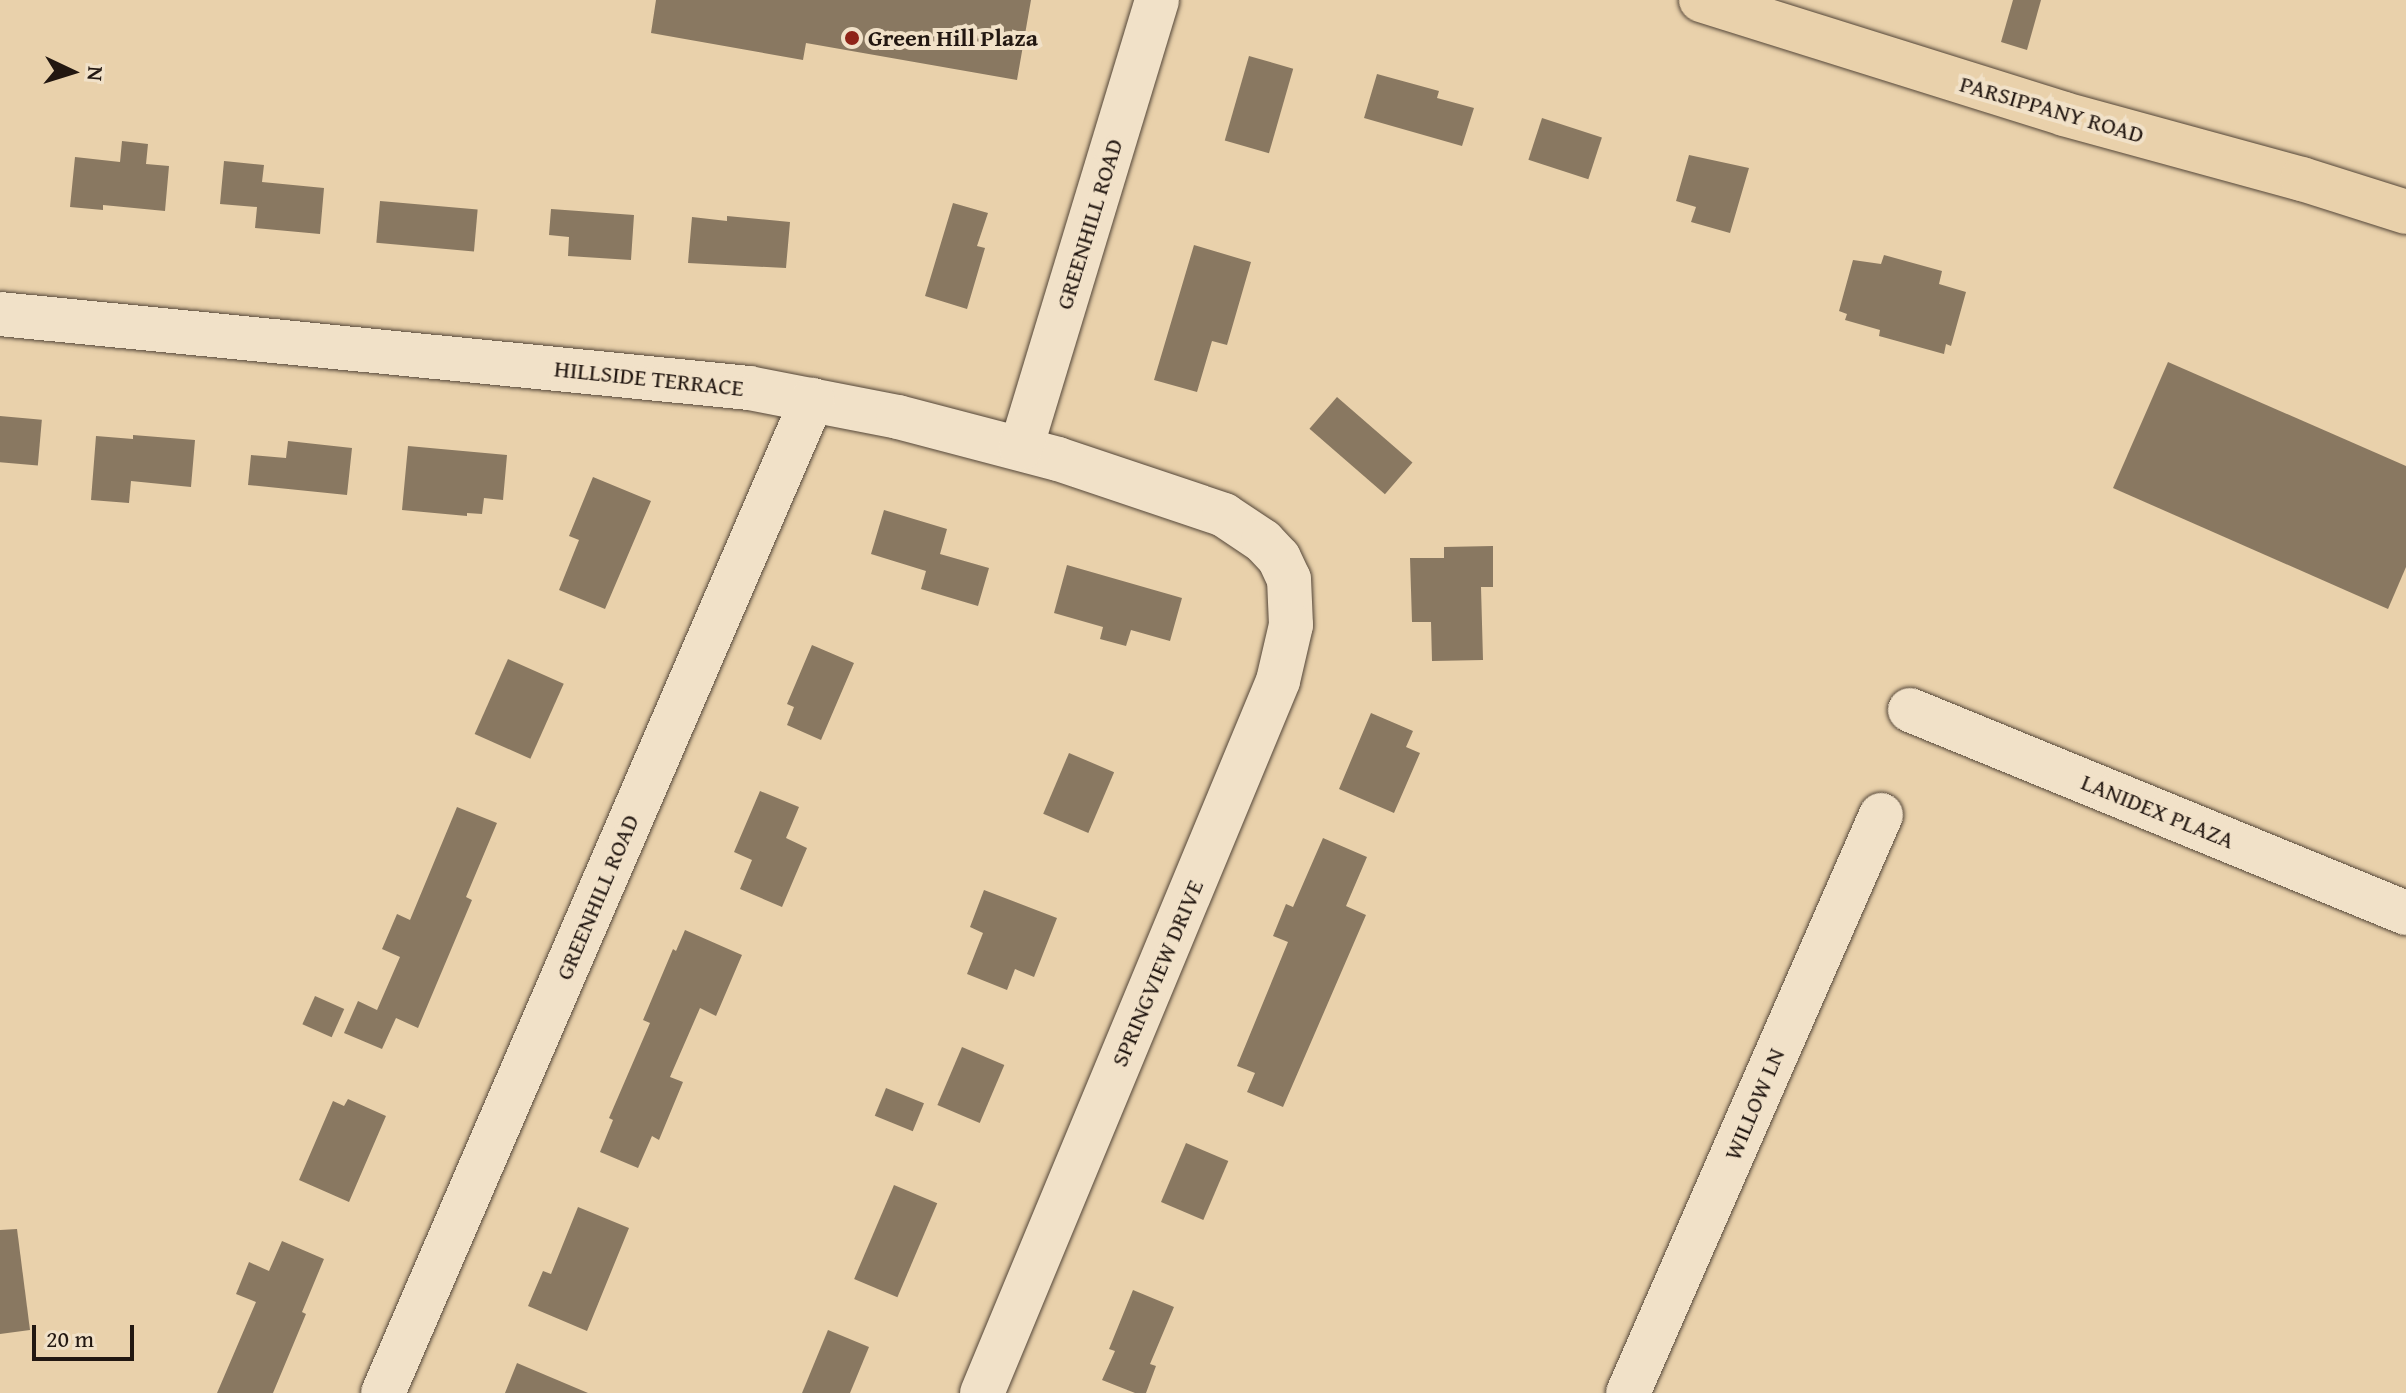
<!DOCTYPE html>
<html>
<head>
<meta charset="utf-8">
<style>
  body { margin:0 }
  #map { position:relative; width:2406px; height:1393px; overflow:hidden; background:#e9d1ab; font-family:"Gentium Book Plus",serif }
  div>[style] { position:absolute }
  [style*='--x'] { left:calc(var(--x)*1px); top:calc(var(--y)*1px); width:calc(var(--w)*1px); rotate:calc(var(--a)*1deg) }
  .building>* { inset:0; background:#897861; transform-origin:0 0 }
  .roads { filter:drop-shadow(0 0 2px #544638) drop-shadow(0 0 2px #544638) }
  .minor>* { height:44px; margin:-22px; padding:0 22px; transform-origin:22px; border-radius:22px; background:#f1e1c8 }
  .major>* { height:44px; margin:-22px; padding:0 22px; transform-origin:22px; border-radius:22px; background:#e9d1ab }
  .dots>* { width:22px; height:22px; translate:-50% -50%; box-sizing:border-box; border:4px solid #f1e1c8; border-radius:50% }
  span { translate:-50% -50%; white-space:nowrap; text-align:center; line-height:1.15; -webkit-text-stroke:8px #f1e1c8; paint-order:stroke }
  .poi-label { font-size:24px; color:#221711; font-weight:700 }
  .left { translate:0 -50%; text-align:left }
  .street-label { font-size:24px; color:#221711 }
  .north { position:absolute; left:32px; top:32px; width:80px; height:80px; -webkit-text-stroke:6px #f1e1c8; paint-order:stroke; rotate:94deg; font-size:22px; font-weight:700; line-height:32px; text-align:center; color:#221711 }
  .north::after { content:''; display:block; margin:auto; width:28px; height:36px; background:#221711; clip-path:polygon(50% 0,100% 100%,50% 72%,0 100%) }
  .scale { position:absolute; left:32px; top:1325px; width:102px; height:36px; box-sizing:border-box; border:4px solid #221711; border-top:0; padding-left:10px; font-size:24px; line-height:28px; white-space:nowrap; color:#221711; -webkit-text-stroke:6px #f1e1c8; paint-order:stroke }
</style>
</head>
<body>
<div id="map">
  <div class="building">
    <i style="clip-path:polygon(656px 0,1031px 0,1017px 80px,806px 43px,803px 60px,651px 33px)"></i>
    <i style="clip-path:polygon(2013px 0,2041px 0,2027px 50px,2001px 42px)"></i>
    <i style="left:1249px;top:56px;width:46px;height:88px;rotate:16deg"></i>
    <i style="clip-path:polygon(1377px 74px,1439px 91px,1437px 98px,1474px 108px,1462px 146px,1364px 118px)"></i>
    <i style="left:1542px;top:118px;width:63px;height:44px;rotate:18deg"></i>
    <i style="clip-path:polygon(122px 141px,148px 144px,146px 164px,169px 166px,165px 211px,103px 205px,103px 210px,70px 207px,75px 157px,120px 162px)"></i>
    <i style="clip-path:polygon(1689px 155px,1749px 168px,1730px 233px,1691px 222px,1696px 207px,1676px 201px)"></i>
    <i style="clip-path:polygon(224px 161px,264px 165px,262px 182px,324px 188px,320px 234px,255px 228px,257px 207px,220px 204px)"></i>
    <i style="left:380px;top:201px;width:98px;height:42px;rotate:5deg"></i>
    <i style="clip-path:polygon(953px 203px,988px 213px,977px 246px,985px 248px,967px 309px,925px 296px)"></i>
    <i style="clip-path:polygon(551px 209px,634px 215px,631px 260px,568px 256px,569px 237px,549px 235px)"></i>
    <i style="clip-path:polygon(727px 216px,790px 222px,786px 268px,688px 263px,692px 217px,727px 221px)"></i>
    <i style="clip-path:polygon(1194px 245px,1251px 262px,1227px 345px,1212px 341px,1197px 392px,1154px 380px)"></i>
    <i style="clip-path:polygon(1884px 255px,1942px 271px,1939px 284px,1966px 292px,1951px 346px,1946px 344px,1944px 354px,1879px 336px,1880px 330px,1845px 320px,1847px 314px,1839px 311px,1853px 260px,1881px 264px)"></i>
    <i style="clip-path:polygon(2168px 362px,2406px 466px,2406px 567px,2388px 609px,2113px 488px)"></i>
    <i style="left:1337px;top:397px;width:100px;height:42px;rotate:41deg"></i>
    <i style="left:0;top:416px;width:42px;height:46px;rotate:5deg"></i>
    <i style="clip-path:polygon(133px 435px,195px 440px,191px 487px,131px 481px,129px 503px,91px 500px,96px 436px,133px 439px)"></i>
    <i style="clip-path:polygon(288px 441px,352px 448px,347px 495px,248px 485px,251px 455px,286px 458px)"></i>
    <i style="clip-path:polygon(408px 446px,507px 455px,503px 500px,484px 498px,482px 514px,467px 513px,467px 516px,402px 510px)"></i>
    <i style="clip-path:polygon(593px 477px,651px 501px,605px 609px,559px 590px,579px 540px,569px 536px)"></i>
    <i style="clip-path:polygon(884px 510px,947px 529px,940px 554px,989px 568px,978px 606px,921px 589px,926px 571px,871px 554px)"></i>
    <i style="clip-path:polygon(1493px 546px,1493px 587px,1481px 587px,1483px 660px,1432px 661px,1431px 622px,1412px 622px,1410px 558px,1444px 558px,1444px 547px)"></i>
    <i style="clip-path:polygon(1067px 565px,1182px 598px,1170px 641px,1131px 630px,1126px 646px,1100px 639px,1103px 627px,1054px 613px)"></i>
    <i style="clip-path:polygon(812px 645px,854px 663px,821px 740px,787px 725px,794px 707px,787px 704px)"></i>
    <i style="left:508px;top:659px;width:61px;height:82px;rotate:24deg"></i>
    <i style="clip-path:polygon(1371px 713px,1413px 731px,1406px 747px,1420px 753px,1394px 813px,1339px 789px)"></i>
    <i style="left:1069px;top:753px;width:49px;height:66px;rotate:23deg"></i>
    <i style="clip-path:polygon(760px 791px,799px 807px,786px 838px,807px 848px,782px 907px,740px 889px,752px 860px,734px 852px)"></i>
    <i style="clip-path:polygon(457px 807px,497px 823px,466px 897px,472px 900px,418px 1028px,396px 1018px,382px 1049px,344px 1033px,358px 1001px,377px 1010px,400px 957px,382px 949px,397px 914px,410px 920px)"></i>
    <i style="clip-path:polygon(1323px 838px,1367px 857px,1346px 906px,1366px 915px,1283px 1107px,1247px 1092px,1255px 1073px,1237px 1066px,1288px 942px,1273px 936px,1286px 904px,1293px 907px)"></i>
    <i style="clip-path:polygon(984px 890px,1057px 918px,1034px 977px,1015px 969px,1007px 990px,967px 974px,983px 933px,970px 927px)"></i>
    <i style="clip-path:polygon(685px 930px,742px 955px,716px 1016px,700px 1008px,670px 1077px,683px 1082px,659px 1140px,652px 1136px,638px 1168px,600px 1152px,613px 1120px,609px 1118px,650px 1023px,643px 1020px,673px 949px,676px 951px)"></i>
    <i style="left:315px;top:996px;width:32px;height:31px;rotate:24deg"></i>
    <i style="left:962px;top:1047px;width:46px;height:63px;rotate:23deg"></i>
    <i style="left:886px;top:1088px;width:41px;height:30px;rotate:22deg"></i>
    <i style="clip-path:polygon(348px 1099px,386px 1116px,349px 1202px,299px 1180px,333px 1101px,344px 1106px)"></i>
    <i style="left:1186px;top:1143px;width:46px;height:64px;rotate:23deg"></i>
    <i style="left:894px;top:1185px;width:47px;height:102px;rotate:23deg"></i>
    <i style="clip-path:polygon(578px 1207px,629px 1228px,587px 1331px,528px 1306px,543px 1271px,551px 1274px)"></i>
    <i style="clip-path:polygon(17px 1229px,30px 1330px,0 1334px,0 1230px)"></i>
    <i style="clip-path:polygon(282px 1241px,324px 1259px,302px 1312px,306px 1314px,273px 1393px,217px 1393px,256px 1302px,236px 1294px,249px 1262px,269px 1271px)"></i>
    <i style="clip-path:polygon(1133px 1290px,1174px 1307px,1150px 1364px,1156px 1366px,1146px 1393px,1135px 1393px,1102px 1380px,1115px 1351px,1109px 1349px)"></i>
    <i style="clip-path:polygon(828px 1330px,869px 1347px,850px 1393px,802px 1393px)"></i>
    <i style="clip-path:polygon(517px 1363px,588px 1393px,505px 1393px)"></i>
  </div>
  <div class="roads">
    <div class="minor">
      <i style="--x:0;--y:314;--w:753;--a:5.64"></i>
      <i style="--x:749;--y:388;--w:152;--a:11"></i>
      <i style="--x:898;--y:417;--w:165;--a:14.7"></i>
      <i style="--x:1058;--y:459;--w:175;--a:18.6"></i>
      <i style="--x:1224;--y:515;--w:47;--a:33.7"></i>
      <i style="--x:1263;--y:541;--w:23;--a:47"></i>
      <i style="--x:1279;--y:558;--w:23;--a:65"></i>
      <i style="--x:1289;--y:579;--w:46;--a:87.5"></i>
      <i style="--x:1291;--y:625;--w:57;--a:103.1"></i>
      <i style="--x:1278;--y:681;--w:771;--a:112.57"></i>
      <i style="--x:1021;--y:448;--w:468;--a:-73.1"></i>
      <i style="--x:1910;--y:710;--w:536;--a:22.26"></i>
      <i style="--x:383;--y:1393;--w:1082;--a:-66.63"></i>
      <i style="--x:1628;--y:1393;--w:631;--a:-66.36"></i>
    </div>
    <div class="major">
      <i style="--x:1701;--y:0;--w:380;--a:17.4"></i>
      <i style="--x:2064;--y:114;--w:247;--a:15.3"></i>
      <i style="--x:2302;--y:179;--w:109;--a:17.6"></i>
    </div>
  </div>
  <div class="dots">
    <i style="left:852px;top:38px;background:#8f2418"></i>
  </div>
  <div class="poi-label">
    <span class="left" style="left:868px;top:38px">Green Hill Plaza</span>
  </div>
  <div class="street-label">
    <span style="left:2052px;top:109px;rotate:16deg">PARSIPPANY ROAD</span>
    <span style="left:1089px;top:224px;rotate:-73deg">GREENHILL ROAD</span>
    <span style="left:649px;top:378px;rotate:6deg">HILLSIDE TERRACE</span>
    <span style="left:2158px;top:811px;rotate:22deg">LANIDEX PLAZA</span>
    <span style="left:597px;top:897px;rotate:-67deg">GREENHILL ROAD</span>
    <span style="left:1157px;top:973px;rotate:-67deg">SPRINGVIEW DRIVE</span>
    <span style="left:1754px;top:1104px;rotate:-67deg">WILLOW LN</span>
  </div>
  <div class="north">N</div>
  <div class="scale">20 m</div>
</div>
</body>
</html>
